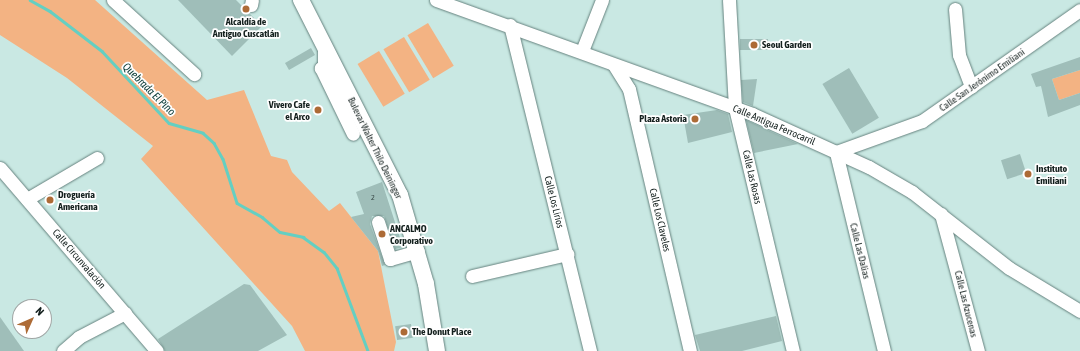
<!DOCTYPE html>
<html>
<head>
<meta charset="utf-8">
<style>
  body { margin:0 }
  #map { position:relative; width:1080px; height:351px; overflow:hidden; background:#c9e8e3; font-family:"Asap Condensed",sans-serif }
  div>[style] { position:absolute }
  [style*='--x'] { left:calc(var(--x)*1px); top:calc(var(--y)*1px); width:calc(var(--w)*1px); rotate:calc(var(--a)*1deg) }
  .green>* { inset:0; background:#f3b383; transform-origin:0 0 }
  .stream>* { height:2.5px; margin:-1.25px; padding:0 1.25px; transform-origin:1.25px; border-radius:1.25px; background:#64cfc2 }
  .building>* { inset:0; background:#9fbeb9; transform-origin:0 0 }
  .roads { filter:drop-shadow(0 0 1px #65827e) drop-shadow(0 0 1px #65827e) }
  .minor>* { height:13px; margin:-6.5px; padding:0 6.5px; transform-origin:6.5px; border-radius:6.5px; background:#fff }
  .major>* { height:16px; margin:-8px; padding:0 8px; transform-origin:8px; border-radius:8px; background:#fff }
  .dots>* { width:11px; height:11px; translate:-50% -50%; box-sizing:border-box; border:2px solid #fff; border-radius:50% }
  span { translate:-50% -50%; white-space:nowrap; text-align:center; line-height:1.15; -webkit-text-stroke:3.5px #fff; paint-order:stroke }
  .number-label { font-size:8px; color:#374845 }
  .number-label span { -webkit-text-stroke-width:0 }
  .poi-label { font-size:10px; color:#14201e; font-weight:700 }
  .left { translate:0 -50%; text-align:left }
  .right { translate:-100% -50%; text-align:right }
  .street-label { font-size:10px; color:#14201e }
  .water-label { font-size:11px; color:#0f403b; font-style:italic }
  .north { position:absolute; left:12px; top:299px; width:40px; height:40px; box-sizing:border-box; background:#fff; border:1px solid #a1a6a5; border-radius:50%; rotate:45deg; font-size:11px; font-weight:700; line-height:16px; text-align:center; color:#14201e }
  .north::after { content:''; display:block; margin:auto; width:14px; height:18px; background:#ad6b36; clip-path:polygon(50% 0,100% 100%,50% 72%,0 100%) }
</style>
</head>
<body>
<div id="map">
  <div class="green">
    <i style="clip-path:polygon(0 0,95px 0,207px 100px,244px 90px,271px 156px,287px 160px,292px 172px,329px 211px,340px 203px,378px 251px,396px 342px,394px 351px,305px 351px,292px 326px,141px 159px,153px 146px,67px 78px,0 35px)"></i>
    <i style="left:428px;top:23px;width:50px;height:24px;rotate:59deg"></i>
    <i style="left:404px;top:37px;width:50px;height:24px;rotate:59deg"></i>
    <i style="left:379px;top:51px;width:50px;height:25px;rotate:59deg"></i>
    <i style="clip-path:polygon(1080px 70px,1080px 93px,1059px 100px,1052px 79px)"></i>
  </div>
  <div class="stream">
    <i style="--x:30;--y:0;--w:23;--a:29"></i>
    <i style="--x:50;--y:11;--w:66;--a:37.6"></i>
    <i style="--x:102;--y:51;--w:98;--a:47.1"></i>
    <i style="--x:169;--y:123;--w:35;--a:16"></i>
    <i style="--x:203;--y:133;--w:15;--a:42"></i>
    <i style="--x:214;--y:143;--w:18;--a:61"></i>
    <i style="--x:223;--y:159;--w:46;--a:72.3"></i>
    <i style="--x:237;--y:203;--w:29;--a:29"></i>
    <i style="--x:262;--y:217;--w:23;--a:40"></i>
    <i style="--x:280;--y:232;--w:24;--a:12"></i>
    <i style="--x:303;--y:237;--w:26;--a:36"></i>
    <i style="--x:324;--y:252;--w:21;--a:51"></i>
    <i style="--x:337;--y:268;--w:89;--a:69.5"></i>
  </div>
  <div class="building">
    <i style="clip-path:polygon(178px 0,236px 0,262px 26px,232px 56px)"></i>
    <i style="left:768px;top:39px;width:11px;height:28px;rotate:90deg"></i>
    <i style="left:311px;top:48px;width:8px;height:30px;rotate:60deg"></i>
    <i style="clip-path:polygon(1080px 57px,1080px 70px,1052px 79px,1059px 100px,1080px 93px,1080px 105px,1048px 117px,1041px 86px,1036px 87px,1031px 74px)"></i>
    <i style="left:849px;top:68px;width:58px;height:31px;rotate:59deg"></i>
    <i style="clip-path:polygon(757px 79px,753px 106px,743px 102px,741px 80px)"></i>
    <i style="clip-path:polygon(717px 110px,728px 114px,732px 132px,688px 143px,683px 115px)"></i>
    <i style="clip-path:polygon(746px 120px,798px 144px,754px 153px)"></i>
    <i style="left:1020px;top:154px;width:20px;height:20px;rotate:72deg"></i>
    <i style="clip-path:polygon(382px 182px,403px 247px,395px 249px,384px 216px,372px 216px,370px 224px,385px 265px,382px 266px,378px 251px,351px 217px,364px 214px,356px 192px)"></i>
    <i style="clip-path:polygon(244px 284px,250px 285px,287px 335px,258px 351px,165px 351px,158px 339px)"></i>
    <i style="clip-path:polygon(776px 316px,782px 341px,742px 351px,700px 351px,695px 335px)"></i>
    <i style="clip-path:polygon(0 317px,24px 351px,0 351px)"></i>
    <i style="left:411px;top:324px;width:14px;height:16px;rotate:82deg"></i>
  </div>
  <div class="roads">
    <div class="minor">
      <i style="--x:113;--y:0;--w:110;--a:42.4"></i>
      <i style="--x:436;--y:0;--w:336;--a:19.8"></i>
      <i style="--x:752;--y:114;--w:128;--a:24.4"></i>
      <i style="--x:869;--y:167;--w:50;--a:30.2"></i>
      <i style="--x:912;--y:192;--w:123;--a:38.1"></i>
      <i style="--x:1009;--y:268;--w:83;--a:31.2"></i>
      <i style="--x:729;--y:0;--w:108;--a:86.8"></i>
      <i style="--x:735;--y:108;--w:250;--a:76.6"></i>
      <i style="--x:251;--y:5;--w:5;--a:-79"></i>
      <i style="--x:955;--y:9;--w:46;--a:85"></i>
      <i style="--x:959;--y:55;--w:34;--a:69"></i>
      <i style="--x:510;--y:25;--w:336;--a:76.2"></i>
      <i style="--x:324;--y:46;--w:20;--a:90"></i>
      <i style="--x:324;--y:66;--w:4;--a:146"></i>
      <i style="--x:321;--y:68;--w:73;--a:64.1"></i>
      <i style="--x:582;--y:51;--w:55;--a:-68.6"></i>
      <i style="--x:614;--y:65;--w:28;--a:58"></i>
      <i style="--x:629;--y:89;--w:269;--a:76.9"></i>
      <i style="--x:0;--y:168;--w:241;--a:49.4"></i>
      <i style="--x:27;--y:199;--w:81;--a:-30.4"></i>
      <i style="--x:941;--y:214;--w:142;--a:74.9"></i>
      <i style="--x:378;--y:222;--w:39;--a:72"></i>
      <i style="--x:390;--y:259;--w:29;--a:-16"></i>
      <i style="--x:472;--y:276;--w:98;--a:-13"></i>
      <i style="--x:63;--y:351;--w:21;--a:-41"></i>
      <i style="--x:79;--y:337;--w:52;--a:-27.6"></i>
      <i style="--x:884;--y:351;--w:205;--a:-103.6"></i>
      <i style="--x:836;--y:152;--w:91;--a:-19.8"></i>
      <i style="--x:922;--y:121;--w:193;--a:-35.1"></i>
    </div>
    <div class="major">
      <i style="--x:301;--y:0;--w:219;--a:63.1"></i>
      <i style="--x:400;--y:195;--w:93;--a:73.7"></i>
      <i style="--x:426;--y:284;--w:68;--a:80.7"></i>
    </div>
  </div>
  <div class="dots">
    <i style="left:246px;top:9px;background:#ad6b36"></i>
    <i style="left:754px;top:45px;background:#ad6b36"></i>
    <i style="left:318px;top:110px;background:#ad6b36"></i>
    <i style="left:695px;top:119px;background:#ad6b36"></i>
    <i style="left:1028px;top:174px;background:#ad6b36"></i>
    <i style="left:50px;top:200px;background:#ad6b36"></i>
    <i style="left:382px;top:234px;background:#ad6b36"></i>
    <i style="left:404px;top:332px;background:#ad6b36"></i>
  </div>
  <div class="number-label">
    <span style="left:373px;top:198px">2</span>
  </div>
  <div class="poi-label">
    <span style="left:246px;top:27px">Alcaldía de<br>Antiguo Cuscatlán</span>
    <span class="left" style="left:762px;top:45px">Seoul Garden</span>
    <span class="right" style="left:310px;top:110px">Vivero Cafe<br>el Arco</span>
    <span class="right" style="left:687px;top:119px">Plaza Astoria</span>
    <span class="left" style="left:1036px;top:174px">Instituto<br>Emiliani</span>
    <span class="left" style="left:58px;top:200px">Droguería<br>Americana</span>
    <span class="left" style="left:390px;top:234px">ANCALMO<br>Corporativo</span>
    <span class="left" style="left:412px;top:332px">The Donut Place</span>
  </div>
  <div class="street-label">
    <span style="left:982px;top:80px;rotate:-35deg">Calle San Jerónimo Emiliani</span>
    <span style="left:774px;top:125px;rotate:23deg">Calle Antigua Ferrocarril</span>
    <span style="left:375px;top:148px;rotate:64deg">Bulevar Walter Thilo Deininger</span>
    <span style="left:752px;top:177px;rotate:77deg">Calle Las Rosas</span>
    <span style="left:554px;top:202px;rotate:76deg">Calle Los Lirios</span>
    <span style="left:660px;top:220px;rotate:77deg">Calle Los Claveles</span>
    <span style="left:860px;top:251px;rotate:76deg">Calle Las Dalias</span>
    <span style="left:79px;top:259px;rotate:49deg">Calle Circunvalación</span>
    <span style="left:966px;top:304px;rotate:76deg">Calle Las Azucenas</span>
  </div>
  <div class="water-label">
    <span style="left:149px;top:89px;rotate:45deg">Quebrada El Pino</span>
  </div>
  <div class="north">N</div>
</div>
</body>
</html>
